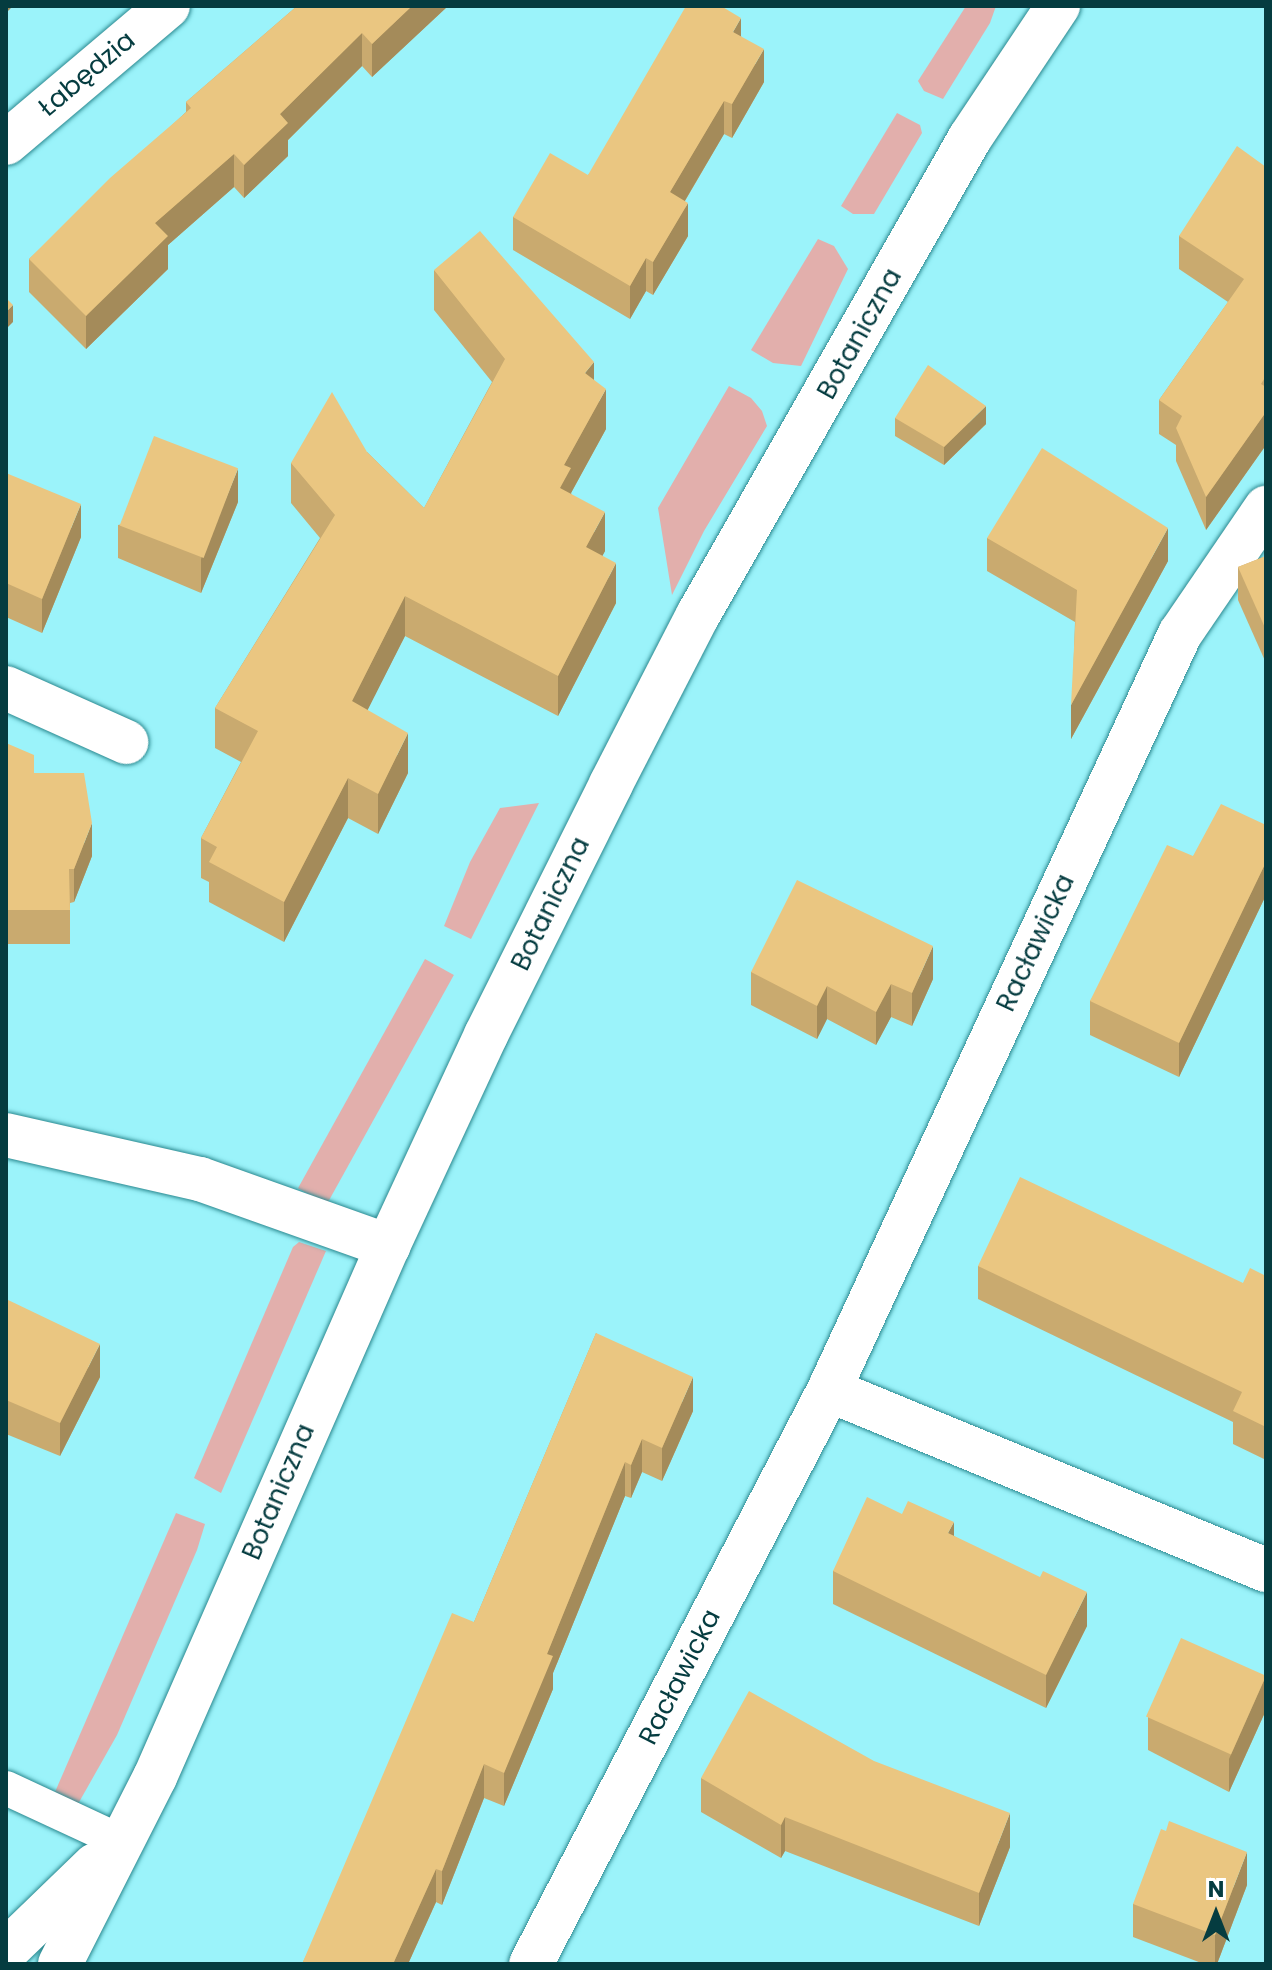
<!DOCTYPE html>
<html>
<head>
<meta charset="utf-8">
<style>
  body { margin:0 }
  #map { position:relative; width:1272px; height:1970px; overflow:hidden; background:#9bf3fa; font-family:Poppins,sans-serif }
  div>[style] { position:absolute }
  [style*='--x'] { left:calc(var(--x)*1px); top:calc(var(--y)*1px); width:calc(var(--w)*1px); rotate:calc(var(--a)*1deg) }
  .green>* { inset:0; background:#e2afac; transform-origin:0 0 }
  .roads { filter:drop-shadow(0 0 2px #2a888f) drop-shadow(0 0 2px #2a888f) }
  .lane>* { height:34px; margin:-17px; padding:0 17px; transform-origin:17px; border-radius:17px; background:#fff }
  .street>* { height:44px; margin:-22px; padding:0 22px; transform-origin:22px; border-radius:22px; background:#fff }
  .secondary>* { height:44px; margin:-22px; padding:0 22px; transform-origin:22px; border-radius:22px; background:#fff }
  .wall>* { inset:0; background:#c9aa6f }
  .shaded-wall>* { inset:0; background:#a48b5a }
  .building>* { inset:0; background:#eac681; transform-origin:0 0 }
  span { translate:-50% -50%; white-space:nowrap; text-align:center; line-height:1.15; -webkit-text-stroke:7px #fff; paint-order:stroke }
  .street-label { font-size:26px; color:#053c40 }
  .frame { position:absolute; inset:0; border:8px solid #053c40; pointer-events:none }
  .north { position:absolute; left:1176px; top:1874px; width:80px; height:80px; -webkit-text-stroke:6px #fff; paint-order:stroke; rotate:0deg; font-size:22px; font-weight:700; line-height:32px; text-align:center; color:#053c40 }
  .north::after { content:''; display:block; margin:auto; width:28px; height:36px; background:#053c40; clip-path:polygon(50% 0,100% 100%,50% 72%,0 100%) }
</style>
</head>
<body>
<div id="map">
  <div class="green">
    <i style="clip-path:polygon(966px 6px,996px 6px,990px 23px,943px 99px,924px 91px,918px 81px)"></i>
    <i style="clip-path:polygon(897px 113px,920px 125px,922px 133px,874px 214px,853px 214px,841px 206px)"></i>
    <i style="clip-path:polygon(818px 239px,834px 246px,848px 269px,801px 366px,773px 363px,751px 350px)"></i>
    <i style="clip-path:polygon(729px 386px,751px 398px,762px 411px,767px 426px,704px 531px,672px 595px,658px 508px)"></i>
    <i style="clip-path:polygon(539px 803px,471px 939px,444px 926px,470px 862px,500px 808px)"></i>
    <i style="left:425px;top:959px;width:33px;height:262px;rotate:29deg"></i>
    <i style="clip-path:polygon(299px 1242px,326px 1251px,221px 1493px,194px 1478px,293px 1247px)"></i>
    <i style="clip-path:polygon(176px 1513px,205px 1524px,197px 1550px,117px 1735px,78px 1804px,55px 1792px)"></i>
  </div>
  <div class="roads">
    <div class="lane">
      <i style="--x:6;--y:1788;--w:126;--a:24.9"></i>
    </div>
    <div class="street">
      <i style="--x:6;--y:143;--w:212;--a:-40.2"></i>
      <i style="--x:6;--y:688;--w:132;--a:24.2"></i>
      <i style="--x:6;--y:1135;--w:199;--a:12.8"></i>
      <i style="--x:200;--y:1179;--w:200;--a:19.6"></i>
      <i style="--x:829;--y:1390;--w:473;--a:22.4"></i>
      <i style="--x:531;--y:1964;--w:647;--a:-62.56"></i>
      <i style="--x:829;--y:1390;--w:834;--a:-65.1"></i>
      <i style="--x:1180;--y:634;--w:153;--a:-55.7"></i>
    </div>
    <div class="secondary">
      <i style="--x:6;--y:1951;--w:124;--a:-44"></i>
      <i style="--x:60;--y:1964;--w:210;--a:-63.1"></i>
      <i style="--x:155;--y:1777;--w:580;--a:-66.31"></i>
      <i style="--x:388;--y:1246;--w:233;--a:-65.1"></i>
      <i style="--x:486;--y:1035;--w:280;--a:-63.5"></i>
      <i style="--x:611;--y:784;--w:190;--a:-62.8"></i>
      <i style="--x:698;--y:615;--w:549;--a:-60.31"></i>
      <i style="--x:970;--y:138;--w:159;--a:-56.3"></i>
    </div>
  </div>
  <div class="wall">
    <i style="clip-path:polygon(297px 6px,448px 6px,372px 77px,362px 66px,288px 140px,288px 156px,244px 198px,234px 187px,168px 245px,168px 269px,86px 349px,29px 292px,29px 259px,186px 112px,186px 102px)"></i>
    <i style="clip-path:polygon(741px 36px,764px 82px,732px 138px,724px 134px,685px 201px,688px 236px,653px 295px,646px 291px,630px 319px,513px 250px,513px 217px,588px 175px)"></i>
    <i style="clip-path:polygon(1266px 167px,1266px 445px,1206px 530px,1176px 461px,1176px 445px,1159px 434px,1159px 400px,1228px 302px,1179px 269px,1179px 236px)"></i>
    <i style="clip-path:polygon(434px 270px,594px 380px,606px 429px,571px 493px,605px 551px,602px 556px,616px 603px,558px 716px,405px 636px,367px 710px,408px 773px,378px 834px,348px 818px,284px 942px,209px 902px,209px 882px,201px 878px,201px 838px,241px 762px,215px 748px,215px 708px,320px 538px,291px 503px,291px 463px,367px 452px,424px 508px,492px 382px,434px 310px)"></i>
    <i style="clip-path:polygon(895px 418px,986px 424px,944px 465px,895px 436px)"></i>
    <i style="clip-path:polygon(6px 473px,81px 537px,42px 633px,6px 617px)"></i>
    <i style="clip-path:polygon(238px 502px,201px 593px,118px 558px,118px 525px)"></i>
    <i style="clip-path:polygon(987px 538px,1168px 561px,1071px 739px,1075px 622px,987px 571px)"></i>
    <i style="clip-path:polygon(1266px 556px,1266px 663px,1238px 600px,1238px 567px)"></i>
    <i style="clip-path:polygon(6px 743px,34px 773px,92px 856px,74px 902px,70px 903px,70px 944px,6px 944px)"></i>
    <i style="clip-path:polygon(1266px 825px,1266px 895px,1179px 1077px,1090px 1035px,1090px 1001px,1193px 856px)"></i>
    <i style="clip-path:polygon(751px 972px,933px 979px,912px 1026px,891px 1017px,876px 1045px,827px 1019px,817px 1039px,751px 1005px)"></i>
    <i style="clip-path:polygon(978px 1266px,1243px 1283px,1266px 1276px,1266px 1460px,1233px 1444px,1233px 1422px,978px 1299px)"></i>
    <i style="clip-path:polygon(6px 1299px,100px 1377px,60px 1456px,6px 1434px)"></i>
    <i style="clip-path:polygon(596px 1333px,693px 1411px,662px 1481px,642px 1472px,631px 1498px,625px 1496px,553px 1673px,553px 1689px,504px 1806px,484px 1798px,442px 1905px,436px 1902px,408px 1964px,302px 1964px,474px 1622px)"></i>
    <i style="clip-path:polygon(902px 1514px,954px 1536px,1087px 1626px,1046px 1708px,833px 1604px,833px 1571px)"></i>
    <i style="clip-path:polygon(1266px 1676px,1266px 1710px,1229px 1792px,1148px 1750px,1148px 1717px)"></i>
    <i style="clip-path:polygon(701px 1778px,1010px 1847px,979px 1926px,785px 1851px,781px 1858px,701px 1812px)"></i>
    <i style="clip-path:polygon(1247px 1885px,1217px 1964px,1204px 1964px,1133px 1937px,1133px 1904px)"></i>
  </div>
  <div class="shaded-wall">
    <i style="clip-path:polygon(6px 6px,13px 6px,6px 13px)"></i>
    <i style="clip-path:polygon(412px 6px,448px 6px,372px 77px,372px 44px)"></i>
    <i style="clip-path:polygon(741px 18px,741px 51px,733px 32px)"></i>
    <i style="clip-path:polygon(362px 33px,362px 66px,288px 140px,288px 156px,244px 198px,244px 165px,280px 114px)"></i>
    <i style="clip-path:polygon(764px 49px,764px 82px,732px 138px,732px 104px)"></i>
    <i style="clip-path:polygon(724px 101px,724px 134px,670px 226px,670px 192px)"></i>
    <i style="clip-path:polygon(234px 154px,234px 187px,168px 245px,168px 269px,86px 349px,86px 316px,155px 223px)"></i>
    <i style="clip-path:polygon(688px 203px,688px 236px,653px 295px,653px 262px)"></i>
    <i style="clip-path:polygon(646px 258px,646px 291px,630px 319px,630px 286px)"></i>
    <i style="clip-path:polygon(13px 305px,13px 322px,6px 329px,6px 312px)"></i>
    <i style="clip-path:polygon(594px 362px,594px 402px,585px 373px)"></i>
    <i style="clip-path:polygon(606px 389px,606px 429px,571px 493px,571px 508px,560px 488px,564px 465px)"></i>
    <i style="clip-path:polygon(986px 406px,986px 424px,944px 465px,944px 447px)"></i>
    <i style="clip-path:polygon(1266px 412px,1266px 445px,1206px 530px,1206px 497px)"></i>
    <i style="clip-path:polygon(238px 469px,238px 502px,201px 593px,201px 559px)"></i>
    <i style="clip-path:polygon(81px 504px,81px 537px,42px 633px,42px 599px)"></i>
    <i style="clip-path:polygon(605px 512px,605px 551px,586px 587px,586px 547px)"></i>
    <i style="clip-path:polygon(1168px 528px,1168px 561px,1071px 739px,1071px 705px)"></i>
    <i style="clip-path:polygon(616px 563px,616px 603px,558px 716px,558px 676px)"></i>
    <i style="clip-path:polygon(405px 596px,405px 636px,352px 741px,352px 701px)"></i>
    <i style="clip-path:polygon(408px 733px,408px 773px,378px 834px,378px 794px)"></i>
    <i style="clip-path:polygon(348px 778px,348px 818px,284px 942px,284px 902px)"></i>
    <i style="clip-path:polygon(92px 823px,92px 856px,74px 902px,74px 869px)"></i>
    <i style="clip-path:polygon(1266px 862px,1266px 895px,1179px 1077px,1179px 1043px)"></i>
    <i style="clip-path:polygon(933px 946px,933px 979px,912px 1026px,912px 993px)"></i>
    <i style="clip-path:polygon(891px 984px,891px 1017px,876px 1045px,876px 1012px)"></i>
    <i style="clip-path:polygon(827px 986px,827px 1019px,817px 1039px,817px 1006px)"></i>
    <i style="clip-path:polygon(100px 1344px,100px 1377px,60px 1456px,60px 1423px)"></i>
    <i style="clip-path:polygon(693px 1377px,693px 1411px,662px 1481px,662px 1448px)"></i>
    <i style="clip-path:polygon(642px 1439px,642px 1472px,631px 1498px,631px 1465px)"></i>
    <i style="clip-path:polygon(625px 1462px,625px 1496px,553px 1673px,553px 1689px,504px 1806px,504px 1773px,547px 1654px)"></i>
    <i style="clip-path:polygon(954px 1522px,954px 1555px,948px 1533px)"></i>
    <i style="clip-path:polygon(1087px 1592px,1087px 1626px,1046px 1708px,1046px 1675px)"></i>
    <i style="clip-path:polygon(1266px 1676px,1266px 1710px,1229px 1792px,1229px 1759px)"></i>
    <i style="clip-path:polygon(484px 1764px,484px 1798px,442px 1905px,442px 1871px)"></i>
    <i style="clip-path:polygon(1010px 1813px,1010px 1847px,979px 1926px,979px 1893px)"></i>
    <i style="clip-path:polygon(785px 1817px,785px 1851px,781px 1858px,781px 1825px)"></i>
    <i style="clip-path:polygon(1247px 1852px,1247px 1885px,1217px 1964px,1215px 1964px,1215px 1935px)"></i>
    <i style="clip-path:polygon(436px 1869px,436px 1902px,408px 1964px,393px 1964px)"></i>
  </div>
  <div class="building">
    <i style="clip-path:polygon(297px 6px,412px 6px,372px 44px,362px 33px,280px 114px,288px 123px,244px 165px,234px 154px,155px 223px,168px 236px,86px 316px,29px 259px,110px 178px,191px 108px,186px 102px)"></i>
    <i style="clip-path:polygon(686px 6px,721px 6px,741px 18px,733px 32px,764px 49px,732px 104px,724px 101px,670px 192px,688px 203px,653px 262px,646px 258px,630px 286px,513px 217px,550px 153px,588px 175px)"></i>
    <i style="clip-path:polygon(1237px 146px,1266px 167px,1266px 376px,1261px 384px,1266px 387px,1266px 412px,1206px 497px,1176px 428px,1182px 416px,1159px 400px,1244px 279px,1179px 236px)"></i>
    <i style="clip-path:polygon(480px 231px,594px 362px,585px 373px,606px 389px,564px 465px,571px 468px,560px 488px,605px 512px,586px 547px,616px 563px,558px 676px,405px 596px,352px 701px,408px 733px,378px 794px,348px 778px,284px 902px,209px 862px,217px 847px,201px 838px,258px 731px,215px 708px,335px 515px,291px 463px,332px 392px,367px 452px,424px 508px,505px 359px,434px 270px)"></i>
    <i style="clip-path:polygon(6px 298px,13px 305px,6px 312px)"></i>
    <i style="clip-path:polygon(928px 365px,986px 406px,944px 447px,895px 418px)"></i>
    <i style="left:154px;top:436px;width:90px;height:96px;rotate:21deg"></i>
    <i style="clip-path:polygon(1042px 448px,1168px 528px,1071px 705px,1077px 590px,987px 538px)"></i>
    <i style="clip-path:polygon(6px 473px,81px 504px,42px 599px,6px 583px)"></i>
    <i style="clip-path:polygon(1266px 556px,1266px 630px,1238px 567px)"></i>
    <i style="clip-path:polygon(6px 743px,34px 755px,34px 773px,84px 773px,92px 823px,74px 869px,69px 869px,70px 910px,6px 910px)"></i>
    <i style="clip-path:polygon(1221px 804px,1266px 825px,1266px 862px,1179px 1043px,1090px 1001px,1167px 845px,1193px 856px)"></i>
    <i style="clip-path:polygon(797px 880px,933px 946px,912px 993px,891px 984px,876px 1012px,827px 986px,817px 1006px,751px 972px)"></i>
    <i style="clip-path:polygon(1020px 1177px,1243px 1283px,1250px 1268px,1266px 1276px,1266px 1427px,1233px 1411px,1242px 1392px,978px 1266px)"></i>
    <i style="clip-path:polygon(6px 1299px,100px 1344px,60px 1423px,6px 1400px)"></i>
    <i style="clip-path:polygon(596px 1333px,693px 1377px,662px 1448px,642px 1439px,631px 1465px,625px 1462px,547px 1654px,553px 1656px,504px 1773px,484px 1764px,442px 1871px,436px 1869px,393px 1964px,302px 1964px,452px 1613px,474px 1622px)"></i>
    <i style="clip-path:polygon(867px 1497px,902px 1514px,908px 1501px,954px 1522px,948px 1533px,1040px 1577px,1043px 1571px,1087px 1592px,1046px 1675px,833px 1571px)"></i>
    <i style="left:1181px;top:1638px;width:93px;height:86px;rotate:24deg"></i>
    <i style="clip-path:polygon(749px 1691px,874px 1761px,1010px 1813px,979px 1893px,785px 1817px,781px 1825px,701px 1778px)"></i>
    <i style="clip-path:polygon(1169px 1821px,1247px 1852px,1215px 1935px,1133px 1904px,1161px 1829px,1166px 1831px)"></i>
  </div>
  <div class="street-label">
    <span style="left:87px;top:74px;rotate:-40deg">Łabędzia</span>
    <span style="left:860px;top:334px;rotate:-61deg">Botaniczna</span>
    <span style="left:551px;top:904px;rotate:-64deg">Botaniczna</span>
    <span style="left:1036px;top:943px;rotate:-65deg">Racławicka</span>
    <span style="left:279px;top:1492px;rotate:-67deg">Botaniczna</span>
    <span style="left:680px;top:1677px;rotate:-63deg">Racławicka</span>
  </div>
  <div class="frame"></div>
  <div class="north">N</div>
</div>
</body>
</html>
